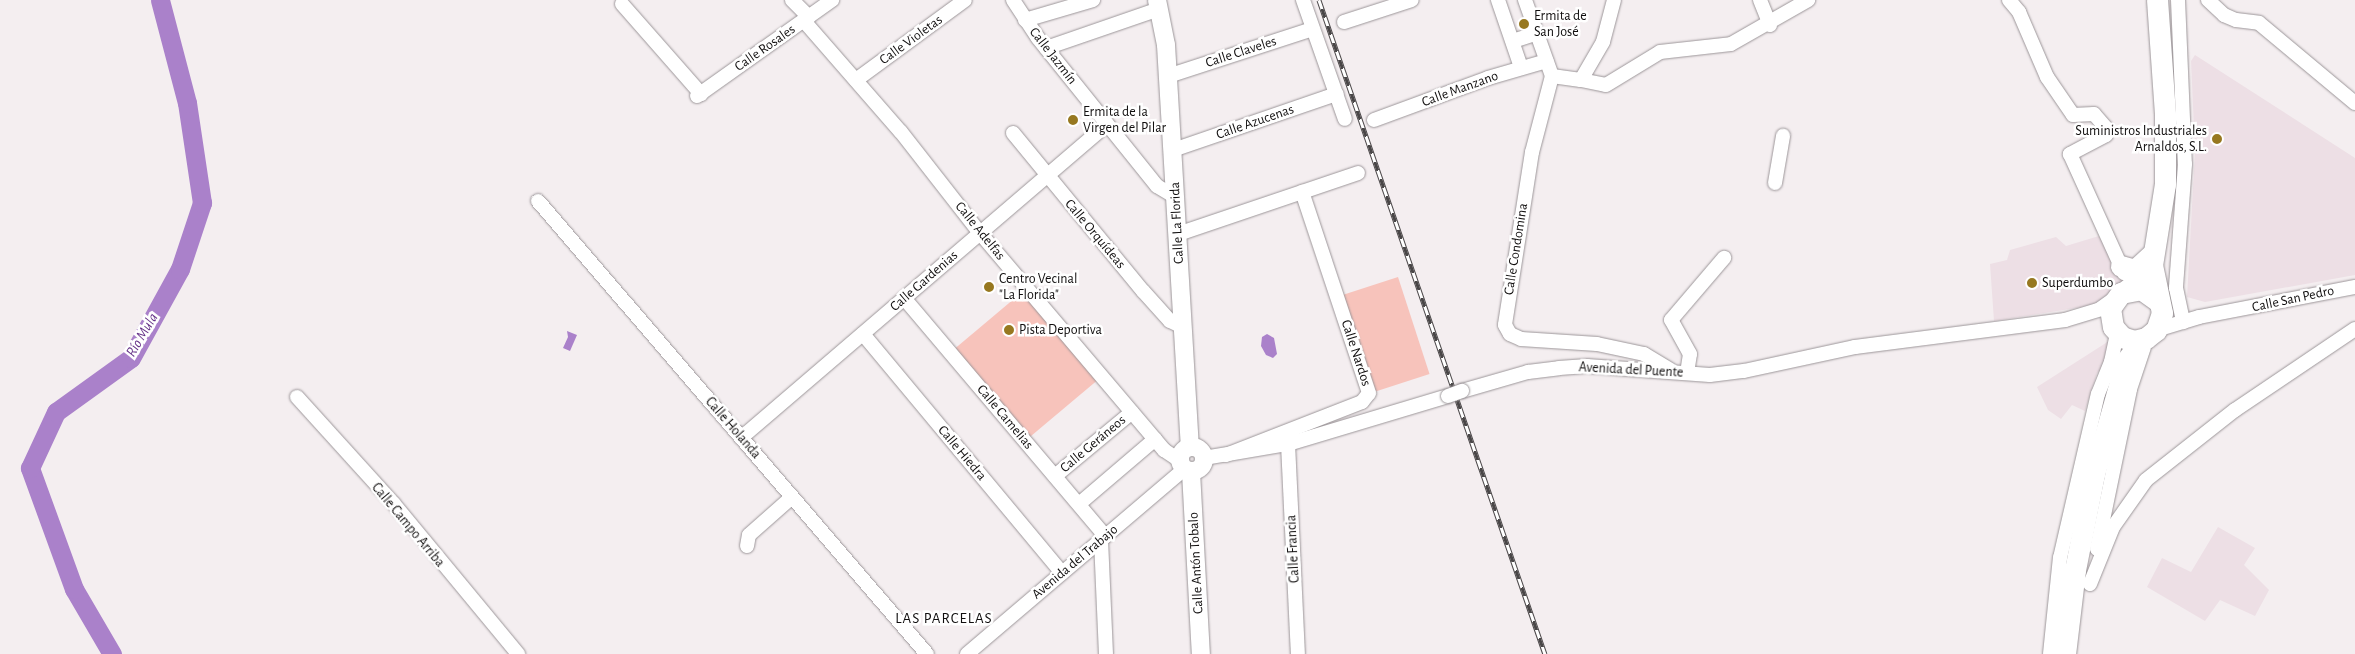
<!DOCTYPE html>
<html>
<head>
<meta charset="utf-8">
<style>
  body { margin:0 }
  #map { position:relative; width:2355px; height:654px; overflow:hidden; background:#f4eef0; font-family:"Alegreya Sans",sans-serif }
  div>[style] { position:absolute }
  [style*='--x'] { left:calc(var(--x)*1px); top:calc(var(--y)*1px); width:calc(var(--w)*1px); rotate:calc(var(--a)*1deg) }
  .built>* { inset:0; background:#eddfe5 }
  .green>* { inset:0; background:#f7c3bb; transform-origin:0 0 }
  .water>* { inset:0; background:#aa81ca }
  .river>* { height:19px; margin:-9.5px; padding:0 9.5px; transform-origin:9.5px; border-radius:9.5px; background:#aa81ca }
  .roads { filter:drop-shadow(0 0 1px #9c9699) drop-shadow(0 0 1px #9c9699) }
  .minor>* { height:14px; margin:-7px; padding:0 7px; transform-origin:7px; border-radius:7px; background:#fff }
  .major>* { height:18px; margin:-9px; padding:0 9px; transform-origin:9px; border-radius:9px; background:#fff }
  .major>.ring { margin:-9px; padding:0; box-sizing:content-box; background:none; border:18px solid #fff; border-radius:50% }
  .highway>* { height:21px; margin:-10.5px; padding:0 10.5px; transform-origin:10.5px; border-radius:10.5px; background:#fff }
  .rail>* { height:5px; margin-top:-2.5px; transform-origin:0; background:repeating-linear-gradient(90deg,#fff 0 9px,#494647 0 18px); box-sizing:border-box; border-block:1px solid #494647 }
  .bridges { filter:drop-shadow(0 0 1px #9c9699) drop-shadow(0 0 1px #9c9699) }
  .minor-bridge>* { height:14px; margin:-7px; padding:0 7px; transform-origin:7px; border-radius:7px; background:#fff }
  .dots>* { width:14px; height:14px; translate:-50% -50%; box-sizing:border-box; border:2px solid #fff; border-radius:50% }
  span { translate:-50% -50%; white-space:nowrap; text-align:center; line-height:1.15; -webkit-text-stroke:5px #fff; paint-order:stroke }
  .poi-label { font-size:14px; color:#100e0e }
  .left { translate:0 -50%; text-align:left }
  .right { translate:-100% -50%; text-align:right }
  .street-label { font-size:14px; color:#100e0e }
  .water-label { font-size:15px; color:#643086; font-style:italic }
  .neighbourhood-label { font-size:15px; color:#100e0e; letter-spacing:1px }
</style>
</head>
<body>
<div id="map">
  <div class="built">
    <i style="clip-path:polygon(2195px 55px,2355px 158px,2355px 275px,2205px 302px,2187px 297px,2195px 152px,2191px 61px)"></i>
    <i style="clip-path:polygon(2099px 236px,2123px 282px,2101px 304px,1994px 321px,1990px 264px,2007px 260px,2010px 250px,2056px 237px,2066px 246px)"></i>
    <i style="clip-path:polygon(2109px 341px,2106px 365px,2097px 373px,2085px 411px,2072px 405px,2061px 419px,2048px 410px,2037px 387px)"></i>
    <i style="clip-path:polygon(2218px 527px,2255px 548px,2244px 565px,2269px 590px,2255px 616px,2220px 600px,2205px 621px,2147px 587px,2162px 558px,2191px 572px)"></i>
  </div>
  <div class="green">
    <i style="left:1398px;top:277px;width:102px;height:64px;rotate:72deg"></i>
    <i style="left:1027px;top:288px;width:116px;height:101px;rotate:50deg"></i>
  </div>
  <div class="water">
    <i style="clip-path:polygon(567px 331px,577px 335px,570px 351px,563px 348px,568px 337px)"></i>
    <i style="clip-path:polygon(1267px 334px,1274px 338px,1277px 354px,1273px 358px,1266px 355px,1261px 346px,1262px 337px)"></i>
  </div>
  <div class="river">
    <i style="--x:112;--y:654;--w:75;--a:-120.3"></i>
    <i style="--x:74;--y:589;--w:129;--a:-110"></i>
    <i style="--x:30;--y:468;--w:62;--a:-65.1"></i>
    <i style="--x:56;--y:412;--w:92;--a:-35.8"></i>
    <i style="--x:131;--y:358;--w:102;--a:-61.2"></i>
    <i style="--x:180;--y:269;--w:70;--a:-71.6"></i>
    <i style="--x:202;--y:203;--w:101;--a:-98.5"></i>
    <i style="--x:187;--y:103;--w:106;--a:-104.7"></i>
  </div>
  <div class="roads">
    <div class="minor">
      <i style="--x:792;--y:0;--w:24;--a:45"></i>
      <i style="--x:1013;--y:0;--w:45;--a:56.7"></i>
      <i style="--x:1038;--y:38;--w:190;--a:51.2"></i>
      <i style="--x:1157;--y:186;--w:21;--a:31"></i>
      <i style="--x:1303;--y:0;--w:126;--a:70.6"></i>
      <i style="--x:1498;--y:0;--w:71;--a:71.1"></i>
      <i style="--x:1525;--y:0;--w:81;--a:70.4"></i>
      <i style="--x:1552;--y:76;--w:79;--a:104.7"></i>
      <i style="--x:1532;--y:152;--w:175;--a:98.9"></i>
      <i style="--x:1505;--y:325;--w:10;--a:61"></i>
      <i style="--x:1510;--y:334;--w:12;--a:24"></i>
      <i style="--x:1521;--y:339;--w:76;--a:3.8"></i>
      <i style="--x:1597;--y:344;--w:48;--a:12"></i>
      <i style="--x:1644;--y:354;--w:31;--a:31"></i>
      <i style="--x:1614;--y:0;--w:43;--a:104.7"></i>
      <i style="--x:1603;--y:42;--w:44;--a:120.1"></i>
      <i style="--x:1581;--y:80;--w:25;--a:11"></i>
      <i style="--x:1606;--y:85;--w:63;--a:-31.4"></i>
      <i style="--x:1660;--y:52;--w:71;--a:-6.4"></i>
      <i style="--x:1731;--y:44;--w:89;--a:-29.7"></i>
      <i style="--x:1760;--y:0;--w:27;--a:68"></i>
      <i style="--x:2009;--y:0;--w:16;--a:50"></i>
      <i style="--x:2019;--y:12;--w:71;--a:66.7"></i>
      <i style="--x:2047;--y:77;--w:46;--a:55.6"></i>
      <i style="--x:2073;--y:115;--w:21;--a:-3"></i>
      <i style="--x:2094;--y:114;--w:18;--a:49"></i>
      <i style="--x:2106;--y:128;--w:7;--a:90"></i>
      <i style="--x:2106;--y:135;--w:41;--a:152.2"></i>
      <i style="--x:2070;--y:154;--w:131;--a:65.6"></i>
      <i style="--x:2178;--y:0;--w:164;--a:87.6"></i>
      <i style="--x:2185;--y:164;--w:124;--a:94.2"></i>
      <i style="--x:2176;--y:288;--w:35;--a:78"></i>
      <i style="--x:2208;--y:0;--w:22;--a:43"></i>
      <i style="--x:2224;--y:15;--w:13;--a:23"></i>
      <i style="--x:2236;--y:20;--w:23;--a:7"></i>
      <i style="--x:2259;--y:23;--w:125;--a:39.8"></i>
      <i style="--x:622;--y:4;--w:120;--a:48.7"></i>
      <i style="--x:1025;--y:20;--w:71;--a:-16.4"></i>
      <i style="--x:804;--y:21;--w:147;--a:48.9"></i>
      <i style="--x:901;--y:132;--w:128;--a:52"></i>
      <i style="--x:980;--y:233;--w:285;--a:49.7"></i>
      <i style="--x:1164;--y:450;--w:18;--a:34"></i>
      <i style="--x:1344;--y:22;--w:71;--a:-17.9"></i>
      <i style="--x:1513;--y:41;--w:25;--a:-18"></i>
      <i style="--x:1046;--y:48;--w:120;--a:-19"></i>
      <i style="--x:1168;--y:76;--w:152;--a:-18"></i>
      <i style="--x:1552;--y:76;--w:29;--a:8"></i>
      <i style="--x:856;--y:80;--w:135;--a:-36.3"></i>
      <i style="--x:697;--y:96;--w:166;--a:-35.4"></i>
      <i style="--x:1374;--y:120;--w:121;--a:-20.2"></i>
      <i style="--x:1488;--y:78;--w:61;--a:-16.1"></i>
      <i style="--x:1013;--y:133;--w:205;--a:50.6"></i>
      <i style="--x:1143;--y:291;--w:40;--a:48"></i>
      <i style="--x:1170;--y:321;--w:14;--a:25"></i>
      <i style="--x:1173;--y:150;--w:173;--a:-18.9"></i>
      <i style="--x:1775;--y:183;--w:48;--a:-80.3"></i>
      <i style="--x:538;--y:201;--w:597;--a:49.35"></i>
      <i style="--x:1178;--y:234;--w:190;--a:-18.7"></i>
      <i style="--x:904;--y:298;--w:312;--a:49.8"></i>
      <i style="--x:2156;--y:330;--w:45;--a:-16.8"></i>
      <i style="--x:2199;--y:317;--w:159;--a:-10.9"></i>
      <i style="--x:863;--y:334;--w:311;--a:50.2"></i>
      <i style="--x:1687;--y:373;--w:19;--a:-81"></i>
      <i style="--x:1690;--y:354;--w:39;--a:-119"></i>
      <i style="--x:1671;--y:320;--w:82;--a:-49.5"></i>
      <i style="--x:1462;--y:391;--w:69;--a:-16.1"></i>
      <i style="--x:1528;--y:372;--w:31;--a:-7"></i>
      <i style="--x:1559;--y:368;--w:28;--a:-4"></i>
      <i style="--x:1587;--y:366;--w:123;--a:4.2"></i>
      <i style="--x:1710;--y:375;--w:34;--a:-7"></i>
      <i style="--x:1744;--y:371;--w:114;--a:-12.2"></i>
      <i style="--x:1855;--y:347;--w:212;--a:-7.3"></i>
      <i style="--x:2065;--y:320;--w:37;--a:-17"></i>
      <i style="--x:2100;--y:309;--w:19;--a:-36"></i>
      <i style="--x:297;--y:397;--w:144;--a:47.8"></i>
      <i style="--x:394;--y:504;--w:195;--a:50.4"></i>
      <i style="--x:741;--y:438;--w:482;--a:-40.6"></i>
      <i style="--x:1288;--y:444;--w:210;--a:87.3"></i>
      <i style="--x:1226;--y:455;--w:146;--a:-21.3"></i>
      <i style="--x:1362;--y:402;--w:11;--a:-52"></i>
      <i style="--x:1369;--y:393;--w:212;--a:-108.4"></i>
      <i style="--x:1204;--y:458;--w:85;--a:-9.5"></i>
      <i style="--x:1288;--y:444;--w:167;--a:-16.7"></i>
      <i style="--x:1055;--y:476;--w:100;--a:-39.7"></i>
      <i style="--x:1079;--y:504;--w:100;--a:-40.5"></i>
      <i style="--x:1101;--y:540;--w:114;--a:87.5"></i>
      <i style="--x:747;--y:546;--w:11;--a:-80"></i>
      <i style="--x:749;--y:535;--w:57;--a:-41.5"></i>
      <i style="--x:2097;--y:549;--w:163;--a:-78.3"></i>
      <i style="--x:2130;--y:389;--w:44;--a:-71.6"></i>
      <i style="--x:2090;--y:584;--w:61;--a:-68"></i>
      <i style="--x:2113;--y:527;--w:57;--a:-54.9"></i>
      <i style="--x:2146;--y:480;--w:113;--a:-38.2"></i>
      <i style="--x:2235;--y:410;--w:145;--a:-34"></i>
      <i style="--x:967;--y:654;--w:285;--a:-40.4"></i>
      <i style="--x:2050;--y:654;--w:97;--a:-84.1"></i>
      <i style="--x:2060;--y:558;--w:168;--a:-77"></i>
      <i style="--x:2098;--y:394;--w:35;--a:-68"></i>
      <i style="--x:2111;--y:362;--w:30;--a:-78"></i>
    </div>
    <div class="major">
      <i style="--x:1157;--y:0;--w:46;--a:78.7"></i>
      <i style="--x:1166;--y:45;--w:403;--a:86.6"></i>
      <i class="ring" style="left:1180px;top:447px;width:6px;height:6px"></i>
      <i style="--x:1191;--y:472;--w:182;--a:86.9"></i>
    </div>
    <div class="highway">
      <i style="--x:2152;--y:265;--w:49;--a:78.2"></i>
      <i style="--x:2162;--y:313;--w:18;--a:109"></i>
      <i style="--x:2156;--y:330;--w:13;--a:141"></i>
      <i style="--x:2146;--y:338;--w:12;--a:166"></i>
      <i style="--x:2134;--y:341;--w:13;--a:-162"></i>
      <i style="--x:2122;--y:337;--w:13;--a:-132"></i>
      <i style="--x:2113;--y:327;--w:19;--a:-99"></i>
      <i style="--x:2110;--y:308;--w:19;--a:-54"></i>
      <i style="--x:2121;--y:293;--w:20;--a:-11"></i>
      <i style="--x:2141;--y:289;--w:21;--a:35"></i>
      <i style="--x:2121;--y:266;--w:15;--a:16"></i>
      <i style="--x:2135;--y:270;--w:23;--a:-43"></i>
      <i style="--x:2127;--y:290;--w:19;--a:-39"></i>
      <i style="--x:2142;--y:278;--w:16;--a:-52"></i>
      <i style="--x:2152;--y:265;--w:82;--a:-80.9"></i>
      <i style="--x:2165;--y:184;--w:70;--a:-90"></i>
      <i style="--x:2165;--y:114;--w:114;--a:-94"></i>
      <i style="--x:2065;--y:654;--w:85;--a:-83.2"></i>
      <i style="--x:2075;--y:570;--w:98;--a:-78.8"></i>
      <i style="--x:2094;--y:474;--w:117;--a:-74.2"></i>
      <i style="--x:2126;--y:361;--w:26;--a:-53"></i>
    </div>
  </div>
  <div class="rail">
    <i style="--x:1319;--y:0;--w:692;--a:70.94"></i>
  </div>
  <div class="bridges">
    <div class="minor-bridge">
      <i style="--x:1448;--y:396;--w:15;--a:-20"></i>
    </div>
  </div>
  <div class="dots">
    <i style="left:1524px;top:24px;background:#977820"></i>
    <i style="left:1073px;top:120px;background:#977820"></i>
    <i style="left:2217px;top:139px;background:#977820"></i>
    <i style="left:2032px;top:283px;background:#977820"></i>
    <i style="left:989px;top:287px;background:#977820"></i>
    <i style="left:1009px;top:330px;background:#977820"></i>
  </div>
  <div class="poi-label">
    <span class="left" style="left:1534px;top:24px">Ermita de<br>San José</span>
    <span class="left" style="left:1083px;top:120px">Ermita de la<br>Virgen del Pilar</span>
    <span class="right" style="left:2207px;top:139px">Suministros Industriales<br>Arnaldos, S.L.</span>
    <span class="left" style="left:999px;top:287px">Centro Vecinal<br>"La Florida"</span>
    <span class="left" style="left:2042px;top:283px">Superdumbo</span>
    <span class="left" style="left:1019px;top:330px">Pista Deportiva</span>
  </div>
  <div class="street-label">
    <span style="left:911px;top:40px;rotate:-36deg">Calle Violetas</span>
    <span style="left:765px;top:48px;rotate:-35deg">Calle Rosales</span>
    <span style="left:1241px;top:52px;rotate:-18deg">Calle Claveles</span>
    <span style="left:1053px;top:56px;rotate:52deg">Calle Jazmín</span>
    <span style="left:1460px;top:89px;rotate:-20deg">Calle Manzano</span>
    <span style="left:1255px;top:122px;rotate:-19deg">Calle Azucenas</span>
    <span style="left:1177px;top:223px;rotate:-93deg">Calle La Florida</span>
    <span style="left:980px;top:231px;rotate:51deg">Calle Adelfas</span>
    <span style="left:1095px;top:234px;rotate:50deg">Calle Orquídeas</span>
    <span style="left:1516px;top:249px;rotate:-81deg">Calle Condomina</span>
    <span style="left:924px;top:281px;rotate:-41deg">Calle Gardenias</span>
    <span style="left:2293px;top:299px;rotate:-12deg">Calle San Pedro</span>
    <span style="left:1356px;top:353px;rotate:72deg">Calle Nardos</span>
    <span style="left:1631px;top:370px;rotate:3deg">Avenida del Puente</span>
    <span style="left:1005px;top:417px;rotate:50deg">Calle Camelias</span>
    <span style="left:733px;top:428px;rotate:49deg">Calle Holanda</span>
    <span style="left:1093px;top:444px;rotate:-40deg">Calle Geráneos</span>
    <span style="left:962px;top:453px;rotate:50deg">Calle Hiedra</span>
    <span style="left:408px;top:525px;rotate:50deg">Calle Campo Arriba</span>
    <span style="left:1293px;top:549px;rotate:-93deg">Calle Francia</span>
    <span style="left:1075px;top:562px;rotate:-40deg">Avenida del Trabajo</span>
    <span style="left:1196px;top:563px;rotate:-93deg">Calle Antón Tobalo</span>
  </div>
  <div class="water-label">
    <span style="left:142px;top:335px;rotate:-59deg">Río Mula</span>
  </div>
  <div class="neighbourhood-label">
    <span style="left:944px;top:619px">LAS PARCELAS</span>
  </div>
</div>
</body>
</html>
